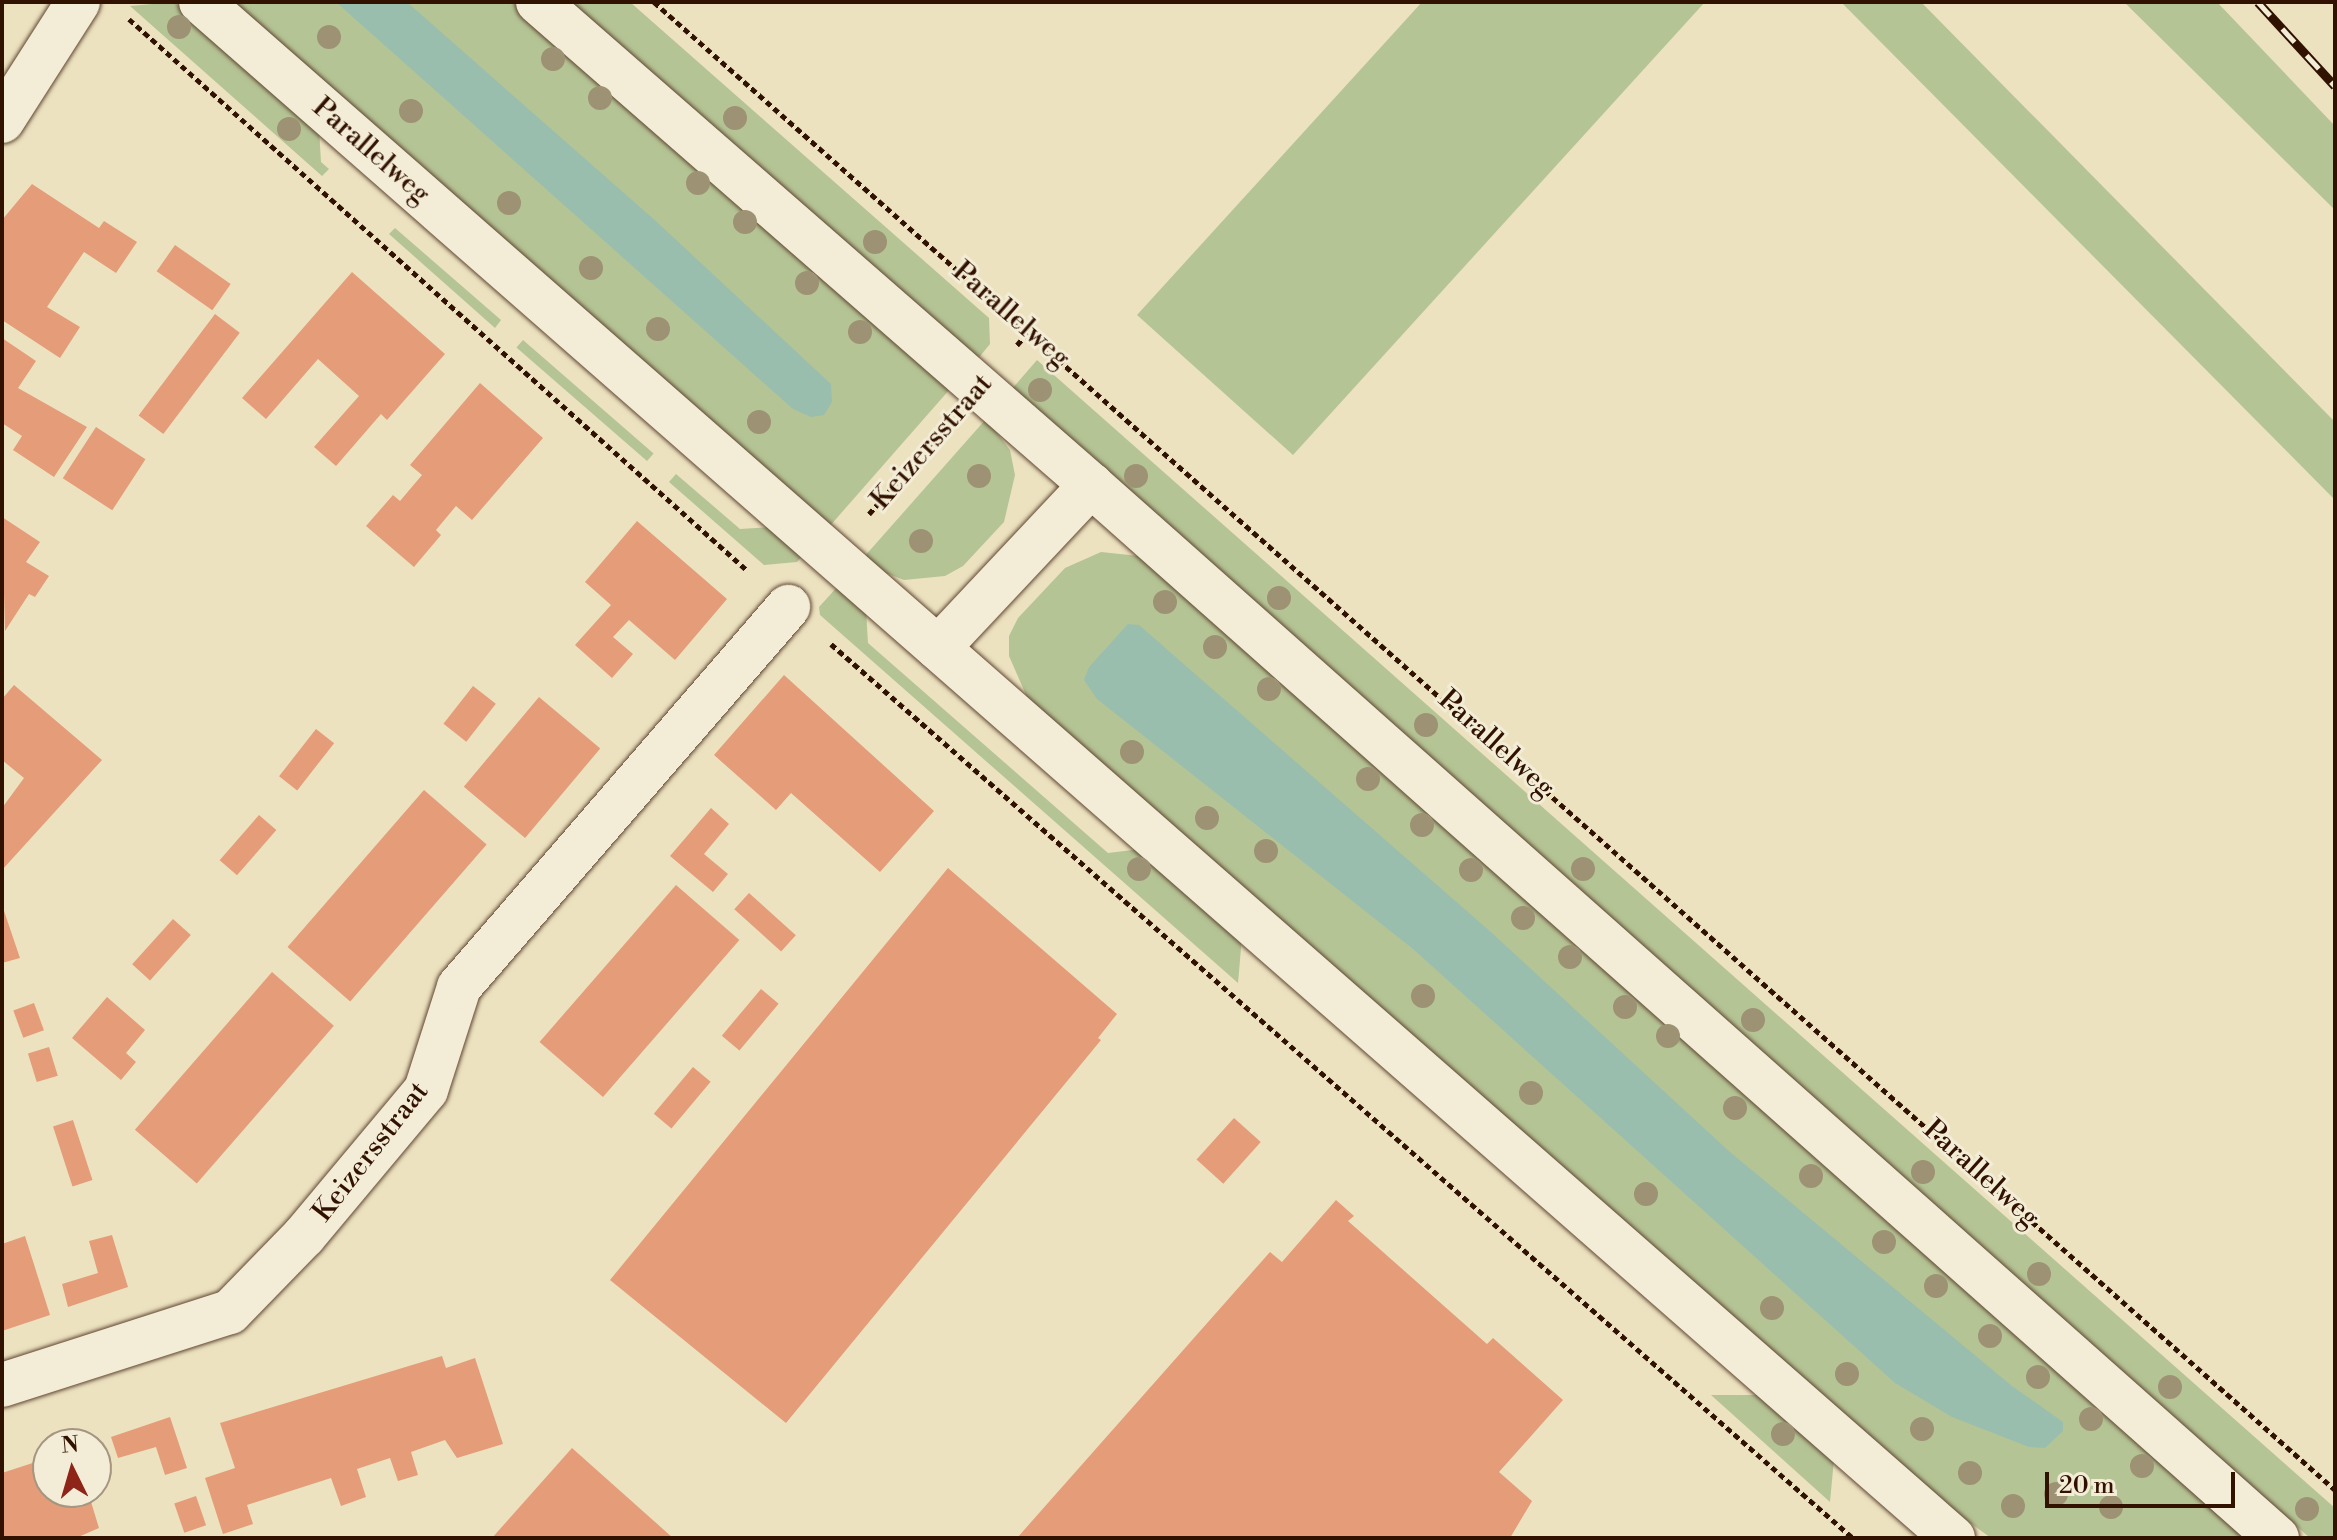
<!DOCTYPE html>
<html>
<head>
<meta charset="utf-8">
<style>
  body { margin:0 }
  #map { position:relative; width:2337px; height:1540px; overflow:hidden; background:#ece2c0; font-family:"Libre Bodoni",serif }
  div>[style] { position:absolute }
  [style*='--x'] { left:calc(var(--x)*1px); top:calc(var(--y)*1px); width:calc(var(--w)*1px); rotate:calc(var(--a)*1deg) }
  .green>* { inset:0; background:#b5c495; transform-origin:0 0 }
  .water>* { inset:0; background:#99beae }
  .building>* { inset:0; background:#e49d78; transform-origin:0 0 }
  .path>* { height:5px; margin-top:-2.5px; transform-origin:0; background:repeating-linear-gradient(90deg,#311201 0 6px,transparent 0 10px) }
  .roads { filter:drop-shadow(0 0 2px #604631) drop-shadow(0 0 2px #604631) }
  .minor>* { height:44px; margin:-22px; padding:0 22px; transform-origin:22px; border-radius:22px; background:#f3ecd6 }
  .rail>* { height:9px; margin-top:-4.5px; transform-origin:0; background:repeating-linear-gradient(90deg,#f3ecd6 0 18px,#311201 0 36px); box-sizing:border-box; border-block:2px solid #311201 }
  .trees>* { width:24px; height:24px; margin:-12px; border-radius:50%; background:#9e9274 }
  span { translate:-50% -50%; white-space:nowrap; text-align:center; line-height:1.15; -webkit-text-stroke:6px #f3ecd6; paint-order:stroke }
  .street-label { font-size:28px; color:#311201 }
  .frame { position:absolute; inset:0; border:4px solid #311201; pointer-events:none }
  .north { position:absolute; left:32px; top:1428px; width:80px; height:80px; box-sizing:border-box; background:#f3ecd6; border:2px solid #a59581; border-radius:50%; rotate:355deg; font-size:22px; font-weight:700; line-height:32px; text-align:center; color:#311201 }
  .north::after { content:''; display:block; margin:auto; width:28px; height:36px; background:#8f2418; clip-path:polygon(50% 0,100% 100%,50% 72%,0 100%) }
  .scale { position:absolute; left:2045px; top:1472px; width:190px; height:36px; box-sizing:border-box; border:4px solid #311201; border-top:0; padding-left:10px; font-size:24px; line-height:28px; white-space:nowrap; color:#311201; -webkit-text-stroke:6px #f3ecd6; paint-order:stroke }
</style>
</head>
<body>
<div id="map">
  <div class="green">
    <i style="clip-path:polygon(174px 2px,319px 129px,321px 162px,329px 169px,322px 176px,130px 6px)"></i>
    <i style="clip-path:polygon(234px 2px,512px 2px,950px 389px,829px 527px)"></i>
    <i style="clip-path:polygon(570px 2px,630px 2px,989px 318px,990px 344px,977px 360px)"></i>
    <i style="clip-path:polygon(1422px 2px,1705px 2px,1293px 455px,1137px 315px)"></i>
    <i style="clip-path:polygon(1841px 2px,1921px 2px,2335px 422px,2335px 500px)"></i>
    <i style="clip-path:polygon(2124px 2px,2217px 2px,2335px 126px,2335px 210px)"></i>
    <i style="clip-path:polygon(395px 228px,501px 320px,495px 328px,389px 234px)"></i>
    <i style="left:523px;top:340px;width:173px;height:10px;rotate:41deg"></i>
    <i style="clip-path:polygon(1037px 360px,2335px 1508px,2335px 1538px,2310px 1538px,1011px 390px)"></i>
    <i style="clip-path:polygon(986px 419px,1010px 450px,1015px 475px,1004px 522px,963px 566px,945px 576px,904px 580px,883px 572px,864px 557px)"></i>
    <i style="clip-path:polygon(676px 474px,740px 529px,772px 527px,804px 554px,797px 562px,764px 565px,669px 482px)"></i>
    <i style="clip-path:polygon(1101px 552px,1139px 556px,2250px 1538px,1991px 1538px,1947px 1506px,1027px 697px,1009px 656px,1009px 636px,1018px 618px,1065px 568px)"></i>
    <i style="clip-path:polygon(839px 585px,866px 610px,868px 643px,1108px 853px,1141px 849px,1242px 937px,1238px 983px,820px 615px,819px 607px)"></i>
    <i style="clip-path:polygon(1711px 1395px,1764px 1395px,1834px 1459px,1830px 1502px)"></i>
  </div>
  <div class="water">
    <i style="clip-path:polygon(336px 2px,407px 2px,658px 223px,831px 384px,832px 402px,824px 415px,811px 417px,793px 409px)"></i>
    <i style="clip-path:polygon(1128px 624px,1139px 625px,1492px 933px,1730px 1152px,2012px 1386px,2063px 1422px,2063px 1431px,2045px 1448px,2029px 1447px,1952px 1417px,1895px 1383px,1413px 949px,1097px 699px,1084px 680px,1089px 667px)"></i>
  </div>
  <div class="building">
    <i style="clip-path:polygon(32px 184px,99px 228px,104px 221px,137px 242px,116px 273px,84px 252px,69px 274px,47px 307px,80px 327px,60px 358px,2px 320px,2px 220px)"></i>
    <i style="left:175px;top:245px;width:68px;height:32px;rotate:35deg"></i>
    <i style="clip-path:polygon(352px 272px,445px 354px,387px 420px,381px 414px,336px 466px,314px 447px,359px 396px,318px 359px,266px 419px,242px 398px)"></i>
    <i style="left:215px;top:314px;width:31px;height:127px;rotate:37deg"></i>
    <i style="clip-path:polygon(2px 338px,36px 361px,18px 388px,87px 427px,54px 477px,13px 450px,22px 436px,2px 423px)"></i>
    <i style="clip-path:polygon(480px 383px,543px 438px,472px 520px,456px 506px,436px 530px,441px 535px,414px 567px,366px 526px,393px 495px,400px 501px,422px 475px,410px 465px)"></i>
    <i style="left:96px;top:427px;width:59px;height:61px;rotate:33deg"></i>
    <i style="clip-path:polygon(2px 517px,40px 542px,26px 562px,49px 576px,35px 597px,29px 594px,5px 631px)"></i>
    <i style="clip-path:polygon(637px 521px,727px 599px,675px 660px,629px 620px,613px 637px,633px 654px,612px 678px,575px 645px,611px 605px,585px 582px)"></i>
    <i style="clip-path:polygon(784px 675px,934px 811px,880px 872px,791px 793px,776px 810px,714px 755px)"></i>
    <i style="clip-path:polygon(14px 685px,102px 760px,2px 870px,2px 808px,24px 778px,2px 760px,2px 699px)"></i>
    <i style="left:473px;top:686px;width:29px;height:48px;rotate:38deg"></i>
    <i style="left:539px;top:697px;width:80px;height:117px;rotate:40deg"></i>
    <i style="left:316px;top:729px;width:23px;height:60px;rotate:38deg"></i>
    <i style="left:424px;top:790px;width:83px;height:208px;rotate:41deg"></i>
    <i style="clip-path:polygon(711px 808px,729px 824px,704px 854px,728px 874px,713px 892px,670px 856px)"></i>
    <i style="left:259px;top:815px;width:23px;height:60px;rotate:41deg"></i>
    <i style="clip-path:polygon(948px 868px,1117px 1014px,1098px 1038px,1101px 1040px,786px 1423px,610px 1280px)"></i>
    <i style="left:676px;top:885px;width:84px;height:208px;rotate:41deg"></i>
    <i style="left:749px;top:893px;width:63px;height:22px;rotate:42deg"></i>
    <i style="clip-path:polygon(2px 905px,20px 958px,2px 963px)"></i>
    <i style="left:173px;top:919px;width:24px;height:61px;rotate:42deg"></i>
    <i style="left:272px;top:972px;width:82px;height:209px;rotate:41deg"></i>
    <i style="left:761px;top:989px;width:23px;height:61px;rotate:40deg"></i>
    <i style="clip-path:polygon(107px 997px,145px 1030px,126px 1053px,136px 1062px,121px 1080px,72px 1038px)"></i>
    <i style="left:34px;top:1003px;width:29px;height:22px;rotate:70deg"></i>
    <i style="left:49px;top:1047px;width:30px;height:22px;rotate:73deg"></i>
    <i style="left:693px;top:1067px;width:23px;height:61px;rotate:40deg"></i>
    <i style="left:1234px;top:1118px;width:36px;height:56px;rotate:42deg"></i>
    <i style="left:73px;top:1120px;width:63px;height:21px;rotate:72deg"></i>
    <i style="clip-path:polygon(1336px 1200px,1354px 1216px,1348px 1221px,1444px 1306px,1487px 1344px,1493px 1338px,1563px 1400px,1499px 1472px,1532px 1501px,1510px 1538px,1017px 1538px,1270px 1252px,1282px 1262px)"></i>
    <i style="clip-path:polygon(112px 1235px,128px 1287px,68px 1307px,62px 1284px,98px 1273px,89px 1241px)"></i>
    <i style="clip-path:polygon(25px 1236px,50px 1315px,2px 1331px,2px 1244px)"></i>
    <i style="clip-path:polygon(442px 1356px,446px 1368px,475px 1358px,503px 1444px,457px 1458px,445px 1440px,411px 1452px,418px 1475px,398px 1481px,390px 1458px,357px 1469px,366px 1497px,341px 1506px,331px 1478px,247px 1505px,253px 1524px,223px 1534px,205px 1478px,235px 1468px,220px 1423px)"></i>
    <i style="clip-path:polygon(170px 1417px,187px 1468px,165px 1475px,156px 1447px,118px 1458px,111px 1437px)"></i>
    <i style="clip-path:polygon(572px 1448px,673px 1538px,492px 1538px)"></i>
    <i style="clip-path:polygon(48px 1458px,48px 1492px,88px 1492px,99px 1528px,76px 1538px,2px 1538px,2px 1473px)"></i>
    <i style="left:196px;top:1496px;width:31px;height:23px;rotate:71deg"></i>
  </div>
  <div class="path">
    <i style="--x:654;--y:2;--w:2245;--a:41.51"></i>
    <i style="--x:129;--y:19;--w:829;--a:41.73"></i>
    <i style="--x:1017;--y:345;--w:18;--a:-49"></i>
    <i style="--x:869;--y:514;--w:114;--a:-48.9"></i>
    <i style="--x:831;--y:644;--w:1358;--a:41.18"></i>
  </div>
  <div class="roads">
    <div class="minor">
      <i style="--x:201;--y:2;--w:2330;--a:41.24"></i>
      <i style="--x:538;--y:2;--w:734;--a:41.13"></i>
      <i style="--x:1091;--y:485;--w:1586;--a:41.6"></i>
      <i style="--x:2;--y:121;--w:141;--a:-57.4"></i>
      <i style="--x:938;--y:648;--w:224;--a:-46.8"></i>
      <i style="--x:2;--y:1385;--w:239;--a:-17.8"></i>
      <i style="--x:230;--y:1312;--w:106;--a:-45.8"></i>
      <i style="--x:304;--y:1236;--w:190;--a:-50.1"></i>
      <i style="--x:426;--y:1090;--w:108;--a:-72.2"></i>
      <i style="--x:459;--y:987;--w:503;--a:-49.11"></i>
    </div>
  </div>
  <div class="rail">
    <i style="--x:2258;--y:2;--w:114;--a:47.5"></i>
  </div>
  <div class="trees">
    <i style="left:179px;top:27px"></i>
    <i style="left:329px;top:37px"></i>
    <i style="left:553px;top:59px"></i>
    <i style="left:600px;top:98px"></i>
    <i style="left:411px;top:111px"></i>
    <i style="left:735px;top:118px"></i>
    <i style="left:289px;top:129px"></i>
    <i style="left:698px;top:183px"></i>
    <i style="left:509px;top:203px"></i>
    <i style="left:745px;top:222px"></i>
    <i style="left:875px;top:242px"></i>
    <i style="left:591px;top:268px"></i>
    <i style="left:807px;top:283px"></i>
    <i style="left:658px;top:329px"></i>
    <i style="left:860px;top:332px"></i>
    <i style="left:1040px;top:390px"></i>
    <i style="left:759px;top:422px"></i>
    <i style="left:979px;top:476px"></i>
    <i style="left:1136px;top:476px"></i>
    <i style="left:921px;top:541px"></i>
    <i style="left:1279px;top:598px"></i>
    <i style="left:1165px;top:602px"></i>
    <i style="left:1215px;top:647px"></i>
    <i style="left:1269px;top:689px"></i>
    <i style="left:1426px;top:725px"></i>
    <i style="left:1132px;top:752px"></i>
    <i style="left:1368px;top:779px"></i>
    <i style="left:1207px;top:818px"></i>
    <i style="left:1422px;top:825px"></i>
    <i style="left:1266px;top:851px"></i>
    <i style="left:1139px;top:869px"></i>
    <i style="left:1583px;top:869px"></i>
    <i style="left:1471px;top:870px"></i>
    <i style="left:1523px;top:918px"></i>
    <i style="left:1570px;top:957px"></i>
    <i style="left:1423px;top:996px"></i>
    <i style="left:1625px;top:1007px"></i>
    <i style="left:1753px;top:1020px"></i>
    <i style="left:1668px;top:1036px"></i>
    <i style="left:1531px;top:1093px"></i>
    <i style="left:1735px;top:1108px"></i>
    <i style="left:1923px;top:1172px"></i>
    <i style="left:1811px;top:1176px"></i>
    <i style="left:1646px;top:1194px"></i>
    <i style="left:1884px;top:1242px"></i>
    <i style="left:2039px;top:1274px"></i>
    <i style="left:1936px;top:1286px"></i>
    <i style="left:1772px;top:1308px"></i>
    <i style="left:1990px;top:1336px"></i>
    <i style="left:1847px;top:1374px"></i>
    <i style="left:2038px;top:1377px"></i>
    <i style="left:2170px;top:1387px"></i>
    <i style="left:2091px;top:1419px"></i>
    <i style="left:1922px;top:1429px"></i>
    <i style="left:1783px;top:1434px"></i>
    <i style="left:2142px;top:1466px"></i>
    <i style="left:1970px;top:1473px"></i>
    <i style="left:2056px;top:1494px"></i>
    <i style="left:2013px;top:1506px"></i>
    <i style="left:2111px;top:1507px"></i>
    <i style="left:2307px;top:1509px"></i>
  </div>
  <div class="street-label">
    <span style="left:371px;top:151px;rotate:41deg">Parallelweg</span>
    <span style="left:1011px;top:315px;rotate:41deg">Parallelweg</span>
    <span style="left:932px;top:442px;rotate:-49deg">Keizersstraat</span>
    <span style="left:1496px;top:744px;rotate:42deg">Parallelweg</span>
    <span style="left:371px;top:1152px;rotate:-52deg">Keizersstraat</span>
    <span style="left:1981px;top:1174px;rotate:42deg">Parallelweg</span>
  </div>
  <div class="frame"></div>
  <div class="north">N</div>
  <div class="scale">20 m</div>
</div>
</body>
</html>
